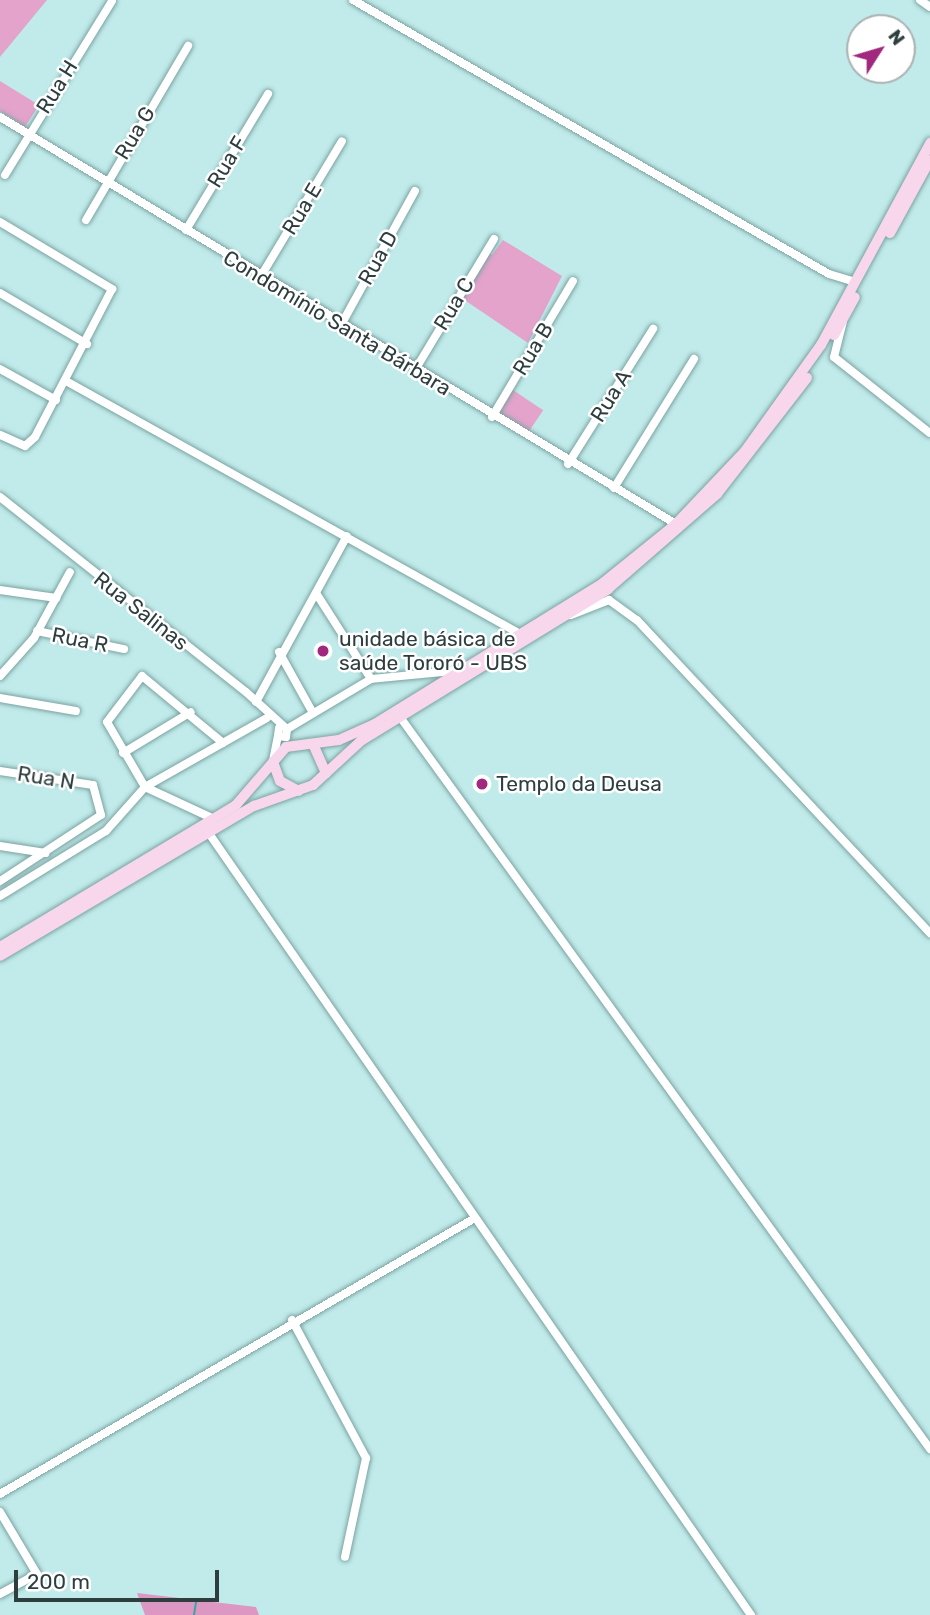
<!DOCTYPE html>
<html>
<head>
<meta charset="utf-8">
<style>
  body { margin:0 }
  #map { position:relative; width:930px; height:1615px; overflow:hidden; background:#c1ebea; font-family:Rubik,sans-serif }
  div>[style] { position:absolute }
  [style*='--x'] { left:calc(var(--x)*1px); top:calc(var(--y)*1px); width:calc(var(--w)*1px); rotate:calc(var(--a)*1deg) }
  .green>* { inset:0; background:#e3a3cb; transform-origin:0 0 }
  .forest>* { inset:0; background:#dc98c3 }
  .stream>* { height:2px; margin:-1px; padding:0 1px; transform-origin:1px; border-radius:1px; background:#37a6a5 }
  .roads { filter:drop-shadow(0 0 2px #7ba3a2) drop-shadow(0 0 2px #7ba3a2) }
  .minor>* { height:8px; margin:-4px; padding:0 4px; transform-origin:4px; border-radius:4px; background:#fff }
  .major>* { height:10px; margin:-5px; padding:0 5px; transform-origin:5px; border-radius:5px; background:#f8d6eb }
  .dots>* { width:19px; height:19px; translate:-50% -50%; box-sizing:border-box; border:4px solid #fff; border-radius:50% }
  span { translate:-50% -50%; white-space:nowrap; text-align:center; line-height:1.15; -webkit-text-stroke:5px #fff; paint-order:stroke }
  .street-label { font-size:21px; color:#2e3e3e }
  .poi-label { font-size:21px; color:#2e3e3e }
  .left { translate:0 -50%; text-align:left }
  .north { position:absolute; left:846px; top:14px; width:70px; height:70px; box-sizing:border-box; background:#fff; border:2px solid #abb2b2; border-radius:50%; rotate:53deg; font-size:19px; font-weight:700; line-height:28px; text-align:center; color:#2e3e3e }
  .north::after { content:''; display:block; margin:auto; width:24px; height:32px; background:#a1287f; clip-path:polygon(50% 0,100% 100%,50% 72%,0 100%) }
  .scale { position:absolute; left:14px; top:1570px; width:205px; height:32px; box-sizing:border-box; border:4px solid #2e3e3e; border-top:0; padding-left:9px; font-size:21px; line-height:24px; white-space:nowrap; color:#2e3e3e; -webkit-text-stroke:5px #fff; paint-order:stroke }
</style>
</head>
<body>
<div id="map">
  <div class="green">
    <i style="clip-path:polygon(0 0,47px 0,0 57px)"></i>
    <i style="clip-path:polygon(0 81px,39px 105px,25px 127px,0 111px)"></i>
    <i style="clip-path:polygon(503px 240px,562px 276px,528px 343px,460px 297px,488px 252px,492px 255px)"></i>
    <i style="left:510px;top:388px;width:40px;height:27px;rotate:34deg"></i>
  </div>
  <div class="forest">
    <i style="clip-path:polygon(137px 1593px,256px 1607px,259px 1615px,145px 1615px)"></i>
  </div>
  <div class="stream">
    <i style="--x:194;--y:1615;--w:13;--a:-81"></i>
  </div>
  <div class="roads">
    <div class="minor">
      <i style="--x:353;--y:0;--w:549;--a:29.93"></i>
      <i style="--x:829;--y:274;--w:27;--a:17"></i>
      <i style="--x:920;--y:0;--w:12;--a:35"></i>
      <i style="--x:0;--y:117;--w:789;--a:31.05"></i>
      <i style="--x:5;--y:175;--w:204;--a:-58.4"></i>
      <i style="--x:86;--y:220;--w:202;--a:-59.6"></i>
      <i style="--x:0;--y:222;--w:131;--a:30.9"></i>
      <i style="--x:112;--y:289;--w:167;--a:117.5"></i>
      <i style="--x:35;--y:437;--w:13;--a:138"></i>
      <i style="--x:25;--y:446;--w:27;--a:-156"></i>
      <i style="--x:186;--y:230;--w:159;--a:-58.9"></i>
      <i style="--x:261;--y:276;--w:157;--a:-59"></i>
      <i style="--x:0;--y:293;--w:101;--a:30.4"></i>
      <i style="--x:843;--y:321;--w:37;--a:104"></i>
      <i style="--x:834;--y:357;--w:122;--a:38.4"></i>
      <i style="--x:341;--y:325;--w:153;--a:-61.1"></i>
      <i style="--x:0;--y:369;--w:64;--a:29"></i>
      <i style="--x:415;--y:370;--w:153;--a:-58.9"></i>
      <i style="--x:66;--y:381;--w:522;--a:29.12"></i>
      <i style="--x:492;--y:417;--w:158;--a:-59.2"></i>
      <i style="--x:568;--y:464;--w:160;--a:-57.8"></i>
      <i style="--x:614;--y:488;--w:152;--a:-58.2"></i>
      <i style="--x:0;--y:497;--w:314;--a:38.4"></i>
      <i style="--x:246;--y:692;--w:55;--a:42.1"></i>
      <i style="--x:287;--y:729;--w:8;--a:97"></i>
      <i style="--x:286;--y:737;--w:8;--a:-173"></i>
      <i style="--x:278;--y:736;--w:8;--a:-83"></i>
      <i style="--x:0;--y:590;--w:57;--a:8.1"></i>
      <i style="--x:316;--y:593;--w:102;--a:57.4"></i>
      <i style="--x:571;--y:615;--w:41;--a:-21.5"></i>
      <i style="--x:609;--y:600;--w:34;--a:36"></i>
      <i style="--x:637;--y:620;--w:429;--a:46.9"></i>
      <i style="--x:37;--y:631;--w:89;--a:11.7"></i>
      <i style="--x:279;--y:652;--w:70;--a:60.9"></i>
      <i style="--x:0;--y:676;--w:51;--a:-48.2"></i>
      <i style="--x:34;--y:638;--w:75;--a:-61.4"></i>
      <i style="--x:0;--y:698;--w:77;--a:9.7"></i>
      <i style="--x:256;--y:702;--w:189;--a:-61.3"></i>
      <i style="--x:400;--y:717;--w:904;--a:54.09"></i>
      <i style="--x:287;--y:729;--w:98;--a:-30.8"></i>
      <i style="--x:371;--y:679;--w:91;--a:-5.6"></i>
      <i style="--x:123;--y:753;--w:79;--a:-31.1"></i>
      <i style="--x:273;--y:761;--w:25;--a:-79"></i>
      <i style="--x:0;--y:771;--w:94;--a:8.6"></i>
      <i style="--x:93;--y:785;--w:31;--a:75"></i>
      <i style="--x:101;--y:815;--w:121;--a:146.8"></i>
      <i style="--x:214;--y:819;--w:76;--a:-155.1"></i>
      <i style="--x:145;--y:787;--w:75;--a:-120.3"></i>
      <i style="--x:107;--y:722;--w:58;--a:-52.7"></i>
      <i style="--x:142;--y:676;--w:105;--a:39.6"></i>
      <i style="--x:208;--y:832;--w:953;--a:55.26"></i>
      <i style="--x:0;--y:846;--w:46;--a:8.8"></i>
      <i style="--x:0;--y:896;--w:124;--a:-31.5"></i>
      <i style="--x:106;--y:831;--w:59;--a:-48.4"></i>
      <i style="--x:145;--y:787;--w:140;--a:-29.5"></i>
      <i style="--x:292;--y:1320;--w:157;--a:61.8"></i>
      <i style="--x:366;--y:1458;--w:101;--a:102"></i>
      <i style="--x:0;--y:1494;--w:549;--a:-30.16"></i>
      <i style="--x:0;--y:1512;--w:72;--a:59.2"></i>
      <i style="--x:37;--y:1574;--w:42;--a:151.6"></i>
    </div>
    <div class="major">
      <i style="--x:890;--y:233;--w:83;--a:-61.3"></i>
      <i style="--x:834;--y:335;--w:43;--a:-61.1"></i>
      <i style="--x:313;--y:744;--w:32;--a:66"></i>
      <i style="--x:273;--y:762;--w:20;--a:70"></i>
      <i style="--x:280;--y:781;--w:21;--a:28"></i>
      <i style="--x:0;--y:947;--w:275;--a:-31"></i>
      <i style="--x:236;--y:805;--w:77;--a:-49.2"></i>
      <i style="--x:286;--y:747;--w:53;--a:-7.5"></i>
      <i style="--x:339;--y:740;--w:39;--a:-24"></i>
      <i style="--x:375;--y:724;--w:268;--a:-31.7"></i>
      <i style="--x:603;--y:583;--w:94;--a:-38.9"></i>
      <i style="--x:676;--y:524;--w:100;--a:-46.6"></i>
      <i style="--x:745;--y:451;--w:130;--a:-54.4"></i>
      <i style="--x:821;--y:345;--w:230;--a:-61.6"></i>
      <i style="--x:0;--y:956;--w:295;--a:-30.6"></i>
      <i style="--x:254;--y:806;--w:63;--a:-19.6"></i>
      <i style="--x:313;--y:785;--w:67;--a:-42.6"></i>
      <i style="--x:362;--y:740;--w:289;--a:-31.5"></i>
      <i style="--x:608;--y:589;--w:145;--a:-41.1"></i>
      <i style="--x:717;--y:494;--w:147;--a:-52.2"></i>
    </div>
  </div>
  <div class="dots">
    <i style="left:323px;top:651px;background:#a1287f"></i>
    <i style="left:482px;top:784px;background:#a1287f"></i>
  </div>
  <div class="street-label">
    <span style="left:57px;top:87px;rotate:-58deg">Rua H</span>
    <span style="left:135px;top:133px;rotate:-59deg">Rua G</span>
    <span style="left:227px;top:162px;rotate:-59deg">Rua F</span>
    <span style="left:302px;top:209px;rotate:-59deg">Rua E</span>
    <span style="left:378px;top:258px;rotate:-61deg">Rua D</span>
    <span style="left:454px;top:304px;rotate:-59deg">Rua C</span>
    <span style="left:337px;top:323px;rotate:31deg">Condomínio Santa Bárbara</span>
    <span style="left:533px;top:349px;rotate:-59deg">Rua B</span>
    <span style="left:611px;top:396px;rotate:-58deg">Rua A</span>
    <span style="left:141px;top:611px;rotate:38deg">Rua Salinas</span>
    <span style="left:80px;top:640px;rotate:11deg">Rua R</span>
    <span style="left:46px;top:778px;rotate:9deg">Rua N</span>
  </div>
  <div class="poi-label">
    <span class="left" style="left:339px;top:651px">unidade básica de<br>saúde Tororó - UBS</span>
    <span class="left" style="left:496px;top:784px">Templo da Deusa</span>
  </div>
  <div class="north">N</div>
  <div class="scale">200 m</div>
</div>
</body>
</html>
